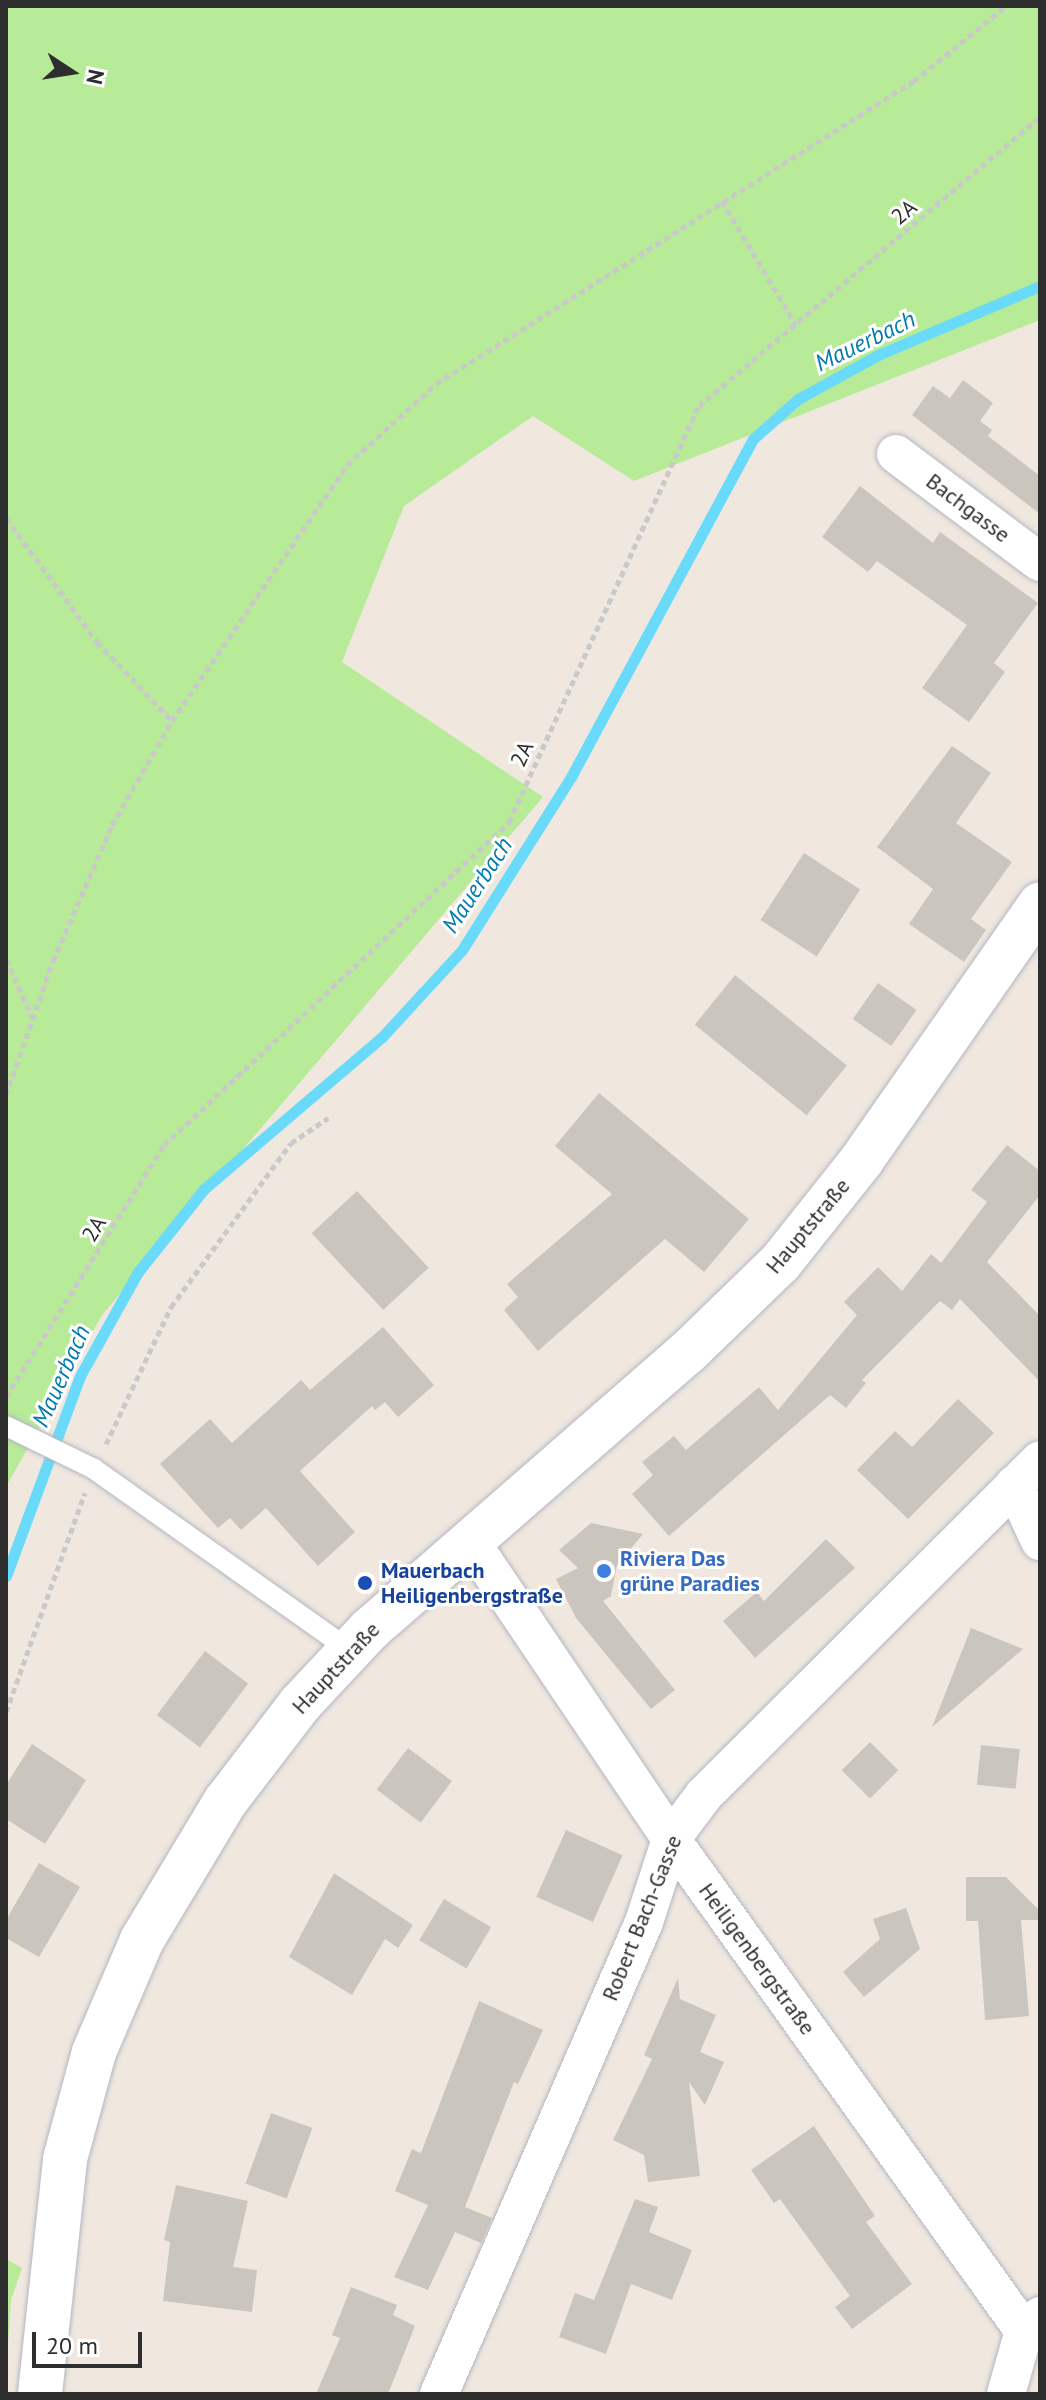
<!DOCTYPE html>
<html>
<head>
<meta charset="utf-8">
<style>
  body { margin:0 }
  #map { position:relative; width:1046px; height:2400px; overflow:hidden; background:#f0e8df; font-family:"PT Sans",sans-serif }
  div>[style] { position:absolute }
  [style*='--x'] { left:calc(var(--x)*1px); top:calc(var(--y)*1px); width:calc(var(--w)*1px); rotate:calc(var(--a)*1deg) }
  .green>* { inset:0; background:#b7eb97 }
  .stream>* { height:11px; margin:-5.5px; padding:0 5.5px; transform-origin:5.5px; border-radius:5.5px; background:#6adafa }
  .building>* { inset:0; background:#cbc6bd; transform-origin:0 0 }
  .path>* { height:5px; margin-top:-2.5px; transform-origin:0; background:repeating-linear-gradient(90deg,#c9c9c9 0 6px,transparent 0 10px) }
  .roads { filter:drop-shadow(0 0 2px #b3b6c2) drop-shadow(0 0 2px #b3b6c2) }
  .service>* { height:20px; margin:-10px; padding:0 10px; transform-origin:10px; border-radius:10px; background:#fff }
  .minor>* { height:38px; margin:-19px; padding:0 19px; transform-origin:19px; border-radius:19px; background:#fff }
  .secondary>* { height:44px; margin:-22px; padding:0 22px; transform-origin:22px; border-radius:22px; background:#fff }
  .dots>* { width:22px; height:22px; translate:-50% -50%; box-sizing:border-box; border:4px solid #fff; border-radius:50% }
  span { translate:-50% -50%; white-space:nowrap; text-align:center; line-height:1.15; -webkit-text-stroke:6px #fff; paint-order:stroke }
  .street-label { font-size:22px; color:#2e2e2e }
  .shop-label { font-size:22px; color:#366cbe; font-weight:700 }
  .left { translate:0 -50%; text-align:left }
  .transit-label { font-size:22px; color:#164399; font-weight:700 }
  .water-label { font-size:24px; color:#017aaf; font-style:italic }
  .frame { position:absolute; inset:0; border:8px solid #2e2e2e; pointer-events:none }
  .north { position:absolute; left:32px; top:32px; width:80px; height:80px; -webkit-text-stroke:6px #fff; paint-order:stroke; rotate:102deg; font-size:22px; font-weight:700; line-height:32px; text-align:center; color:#2e2e2e }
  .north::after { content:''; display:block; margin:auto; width:28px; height:36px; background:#2e2e2e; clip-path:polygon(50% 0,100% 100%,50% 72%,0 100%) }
  .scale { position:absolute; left:32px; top:2332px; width:110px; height:36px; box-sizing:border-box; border:4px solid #2e2e2e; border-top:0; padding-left:10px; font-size:24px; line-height:28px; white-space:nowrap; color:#2e2e2e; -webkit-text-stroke:6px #fff; paint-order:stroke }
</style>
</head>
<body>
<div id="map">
  <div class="green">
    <i style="clip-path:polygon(6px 6px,1040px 6px,1040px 320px,634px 481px,533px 416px,404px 506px,342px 662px,543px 797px,102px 1315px,6px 1487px)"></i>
    <i style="clip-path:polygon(6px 2259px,22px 2268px,11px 2300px,6px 2373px)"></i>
  </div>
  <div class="stream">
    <i style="--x:6;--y:1576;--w:213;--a:-69.7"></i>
    <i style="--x:80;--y:1376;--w:119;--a:-60.9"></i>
    <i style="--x:138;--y:1272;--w:106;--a:-51.5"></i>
    <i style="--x:204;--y:1189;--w:234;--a:-40.5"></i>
    <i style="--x:382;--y:1037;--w:118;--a:-47.4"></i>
    <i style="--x:462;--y:950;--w:207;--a:-57.8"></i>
    <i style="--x:572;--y:775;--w:382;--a:-61.7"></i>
    <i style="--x:753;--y:439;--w:60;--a:-41.6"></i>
    <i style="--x:798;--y:399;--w:91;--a:-28.8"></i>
    <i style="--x:878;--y:355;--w:176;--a:-23.1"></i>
  </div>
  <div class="building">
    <i style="clip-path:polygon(963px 380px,993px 403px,980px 421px,992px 430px,988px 436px,1040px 476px,1040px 514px,912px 415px,933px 386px,950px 398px)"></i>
    <i style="clip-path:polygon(860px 486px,933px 543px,940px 532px,1038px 603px,994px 663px,1005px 672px,969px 722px,922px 688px,967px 625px,877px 561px,868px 572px,822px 537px)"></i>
    <i style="clip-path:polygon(952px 746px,991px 773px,956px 823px,1012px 862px,971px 919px,986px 930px,964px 962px,909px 924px,933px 889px,877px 847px)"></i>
    <i style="left:804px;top:853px;width:67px;height:80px;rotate:33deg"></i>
    <i style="left:735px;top:975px;width:144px;height:64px;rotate:39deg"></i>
    <i style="left:878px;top:983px;width:47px;height:44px;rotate:35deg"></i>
    <i style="clip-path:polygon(599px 1093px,749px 1219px,704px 1272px,665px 1239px,538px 1351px,504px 1310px,518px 1297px,507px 1284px,612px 1194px,555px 1146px)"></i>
    <i style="clip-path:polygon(1007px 1145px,1040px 1171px,1040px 1195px,987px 1262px,1040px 1316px,1040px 1382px,960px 1299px,952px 1310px,940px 1301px,862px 1380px,866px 1383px,846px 1408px,830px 1395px,669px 1536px,632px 1494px,653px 1475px,642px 1462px,674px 1436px,686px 1450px,759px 1387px,778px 1410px,857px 1315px,844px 1302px,878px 1267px,902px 1291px,931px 1254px,941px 1263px,987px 1202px,971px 1190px)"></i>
    <i style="left:357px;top:1191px;width:105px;height:62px;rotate:47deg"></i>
    <i style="clip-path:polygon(383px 1327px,434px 1385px,398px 1417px,385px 1402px,375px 1410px,372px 1406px,300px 1471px,355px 1532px,318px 1566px,266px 1508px,241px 1530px,230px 1518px,218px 1528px,160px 1464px,210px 1419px,232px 1443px,301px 1380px,310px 1390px)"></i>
    <i style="clip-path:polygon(958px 1399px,994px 1433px,908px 1519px,857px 1470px,895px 1431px,912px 1447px)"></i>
    <i style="clip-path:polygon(591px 1523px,643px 1534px,617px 1565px,611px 1596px,603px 1601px,675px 1690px,651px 1709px,576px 1618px,556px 1579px,578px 1568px,559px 1550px)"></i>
    <i style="clip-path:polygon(826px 1539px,855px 1568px,755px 1658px,723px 1621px,757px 1592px,764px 1601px)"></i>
    <i style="clip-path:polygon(971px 1628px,1023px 1649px,932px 1727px)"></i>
    <i style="left:205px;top:1651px;width:54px;height:80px;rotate:37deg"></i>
    <i style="left:870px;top:1742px;width:40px;height:40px;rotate:45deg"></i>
    <i style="clip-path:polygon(32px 1744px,86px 1780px,45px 1844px,6px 1819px,6px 1785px)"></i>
    <i style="left:981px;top:1745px;width:39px;height:40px;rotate:6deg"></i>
    <i style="left:408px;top:1748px;width:55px;height:52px;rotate:37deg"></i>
    <i style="left:566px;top:1830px;width:62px;height:73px;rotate:24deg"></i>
    <i style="clip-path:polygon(39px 1863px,80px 1887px,39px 1957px,6px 1938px,6px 1920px)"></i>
    <i style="clip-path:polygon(334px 1873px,413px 1925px,398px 1948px,385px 1939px,352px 1995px,289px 1957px)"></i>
    <i style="clip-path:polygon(966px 1877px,1006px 1877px,1040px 1911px,1040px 1920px,1021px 1920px,1029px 2016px,985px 2020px,978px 1921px,966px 1921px)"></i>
    <i style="left:444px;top:1899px;width:55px;height:48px;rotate:31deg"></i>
    <i style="clip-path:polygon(906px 1908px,920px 1949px,864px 1997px,843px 1972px,880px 1939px,873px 1919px)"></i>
    <i style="clip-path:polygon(678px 1978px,680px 1999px,716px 2015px,700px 2052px,724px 2062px,705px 2105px,689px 2082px,700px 2176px,648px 2182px,644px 2155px,613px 2140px,652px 2059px,644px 2055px)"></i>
    <i style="clip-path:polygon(479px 2001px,543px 2030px,518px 2084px,514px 2082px,465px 2207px,492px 2218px,481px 2243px,455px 2232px,428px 2290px,394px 2277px,428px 2205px,395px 2191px,412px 2149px,421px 2153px)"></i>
    <i style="left:271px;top:2113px;width:44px;height:75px;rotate:20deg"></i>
    <i style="clip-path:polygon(814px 2126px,875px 2216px,866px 2222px,912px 2284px,852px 2329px,835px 2307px,850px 2296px,780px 2199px,774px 2203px,751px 2170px)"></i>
    <i style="clip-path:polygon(176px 2185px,248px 2201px,233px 2267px,257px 2270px,252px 2312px,163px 2301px,170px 2242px,164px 2240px)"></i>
    <i style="clip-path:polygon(635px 2199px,658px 2207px,649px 2232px,692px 2250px,672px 2300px,631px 2284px,606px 2354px,559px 2337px,575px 2293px,594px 2300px)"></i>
    <i style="clip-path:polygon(351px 2287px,397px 2305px,393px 2315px,415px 2326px,388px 2394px,316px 2394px,340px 2338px,332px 2335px)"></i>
  </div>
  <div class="path">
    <i style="--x:722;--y:201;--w:144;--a:59.2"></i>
    <i style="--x:6;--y:518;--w:154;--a:53.7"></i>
    <i style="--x:97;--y:642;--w:109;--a:46.5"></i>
    <i style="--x:6;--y:959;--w:64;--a:65.9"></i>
    <i style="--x:6;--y:1095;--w:142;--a:-70.7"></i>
    <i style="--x:53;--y:961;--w:148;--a:-66.5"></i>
    <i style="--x:112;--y:825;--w:120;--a:-60"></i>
    <i style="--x:172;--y:721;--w:310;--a:-55.6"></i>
    <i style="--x:347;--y:465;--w:120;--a:-42.3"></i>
    <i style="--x:436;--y:384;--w:566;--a:-32.37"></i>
    <i style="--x:914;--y:81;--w:119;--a:-39.2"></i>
    <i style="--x:6;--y:1397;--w:297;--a:-57.9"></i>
    <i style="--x:164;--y:1145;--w:473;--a:-43.1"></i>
    <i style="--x:509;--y:822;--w:457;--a:-65.5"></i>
    <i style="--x:699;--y:406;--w:447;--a:-40.3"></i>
    <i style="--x:106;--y:1444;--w:152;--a:-64.6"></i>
    <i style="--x:171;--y:1307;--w:203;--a:-53.8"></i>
    <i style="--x:291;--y:1143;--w:45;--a:-34"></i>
    <i style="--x:6;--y:1712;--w:233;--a:-70.2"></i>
  </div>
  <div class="roads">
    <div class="service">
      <i style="--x:6;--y:1426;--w:98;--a:26"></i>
      <i style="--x:94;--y:1469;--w:314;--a:35.3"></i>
    </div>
    <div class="minor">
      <i style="--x:896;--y:454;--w:180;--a:36.9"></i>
      <i style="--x:1014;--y:1485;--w:62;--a:65.1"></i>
      <i style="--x:470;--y:1541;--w:359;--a:56"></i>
      <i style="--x:671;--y:1839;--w:606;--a:54.34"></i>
      <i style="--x:439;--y:2394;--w:515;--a:-66.52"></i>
      <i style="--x:644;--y:1922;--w:87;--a:-72"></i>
      <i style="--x:671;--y:1839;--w:55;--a:-53.1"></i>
      <i style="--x:704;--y:1795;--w:474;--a:-44.9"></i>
      <i style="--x:1006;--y:2394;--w:66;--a:-74.1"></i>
      <i style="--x:1024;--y:2331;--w:22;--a:-43"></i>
    </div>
    <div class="secondary">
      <i style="--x:40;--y:2394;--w:236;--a:-83.9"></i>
      <i style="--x:65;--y:2159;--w:111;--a:-74.8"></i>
      <i style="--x:94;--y:2052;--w:122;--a:-66.8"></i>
      <i style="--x:142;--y:1940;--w:161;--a:-59"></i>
      <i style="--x:225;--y:1802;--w:123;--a:-52.6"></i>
      <i style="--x:300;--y:1704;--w:101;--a:-47"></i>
      <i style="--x:369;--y:1630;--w:423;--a:-41.1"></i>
      <i style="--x:688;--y:1352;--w:128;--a:-44.1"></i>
      <i style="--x:780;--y:1263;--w:130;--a:-51.5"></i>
      <i style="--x:861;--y:1161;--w:313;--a:-55.1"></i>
    </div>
  </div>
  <div class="dots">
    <i style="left:604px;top:1571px;background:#3f7fe0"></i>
    <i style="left:365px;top:1583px;background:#1a4fb4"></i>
  </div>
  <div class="street-label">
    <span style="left:904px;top:212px;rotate:-40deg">2A</span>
    <span style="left:968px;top:508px;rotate:37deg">Bachgasse</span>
    <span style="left:522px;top:754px;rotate:-65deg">2A</span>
    <span style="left:808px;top:1226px;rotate:-50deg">Hauptstraße</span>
    <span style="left:94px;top:1229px;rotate:-58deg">2A</span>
    <span style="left:336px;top:1668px;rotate:-47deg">Hauptstraße</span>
    <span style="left:642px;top:1918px;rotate:-68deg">Robert Bach-Gasse</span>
    <span style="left:757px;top:1959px;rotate:54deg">Heiligenbergstraße</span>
  </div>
  <div class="shop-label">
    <span class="left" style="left:620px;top:1571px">Riviera Das<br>grüne Paradies</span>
  </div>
  <div class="transit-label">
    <span class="left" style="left:381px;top:1583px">Mauerbach<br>Heiligenbergstraße</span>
  </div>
  <div class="water-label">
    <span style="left:865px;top:341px;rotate:-26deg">Mauerbach</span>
    <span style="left:477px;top:885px;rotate:-57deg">Mauerbach</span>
    <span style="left:61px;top:1376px;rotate:-66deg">Mauerbach</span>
  </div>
  <div class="frame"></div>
  <div class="north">N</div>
  <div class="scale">20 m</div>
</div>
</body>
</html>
